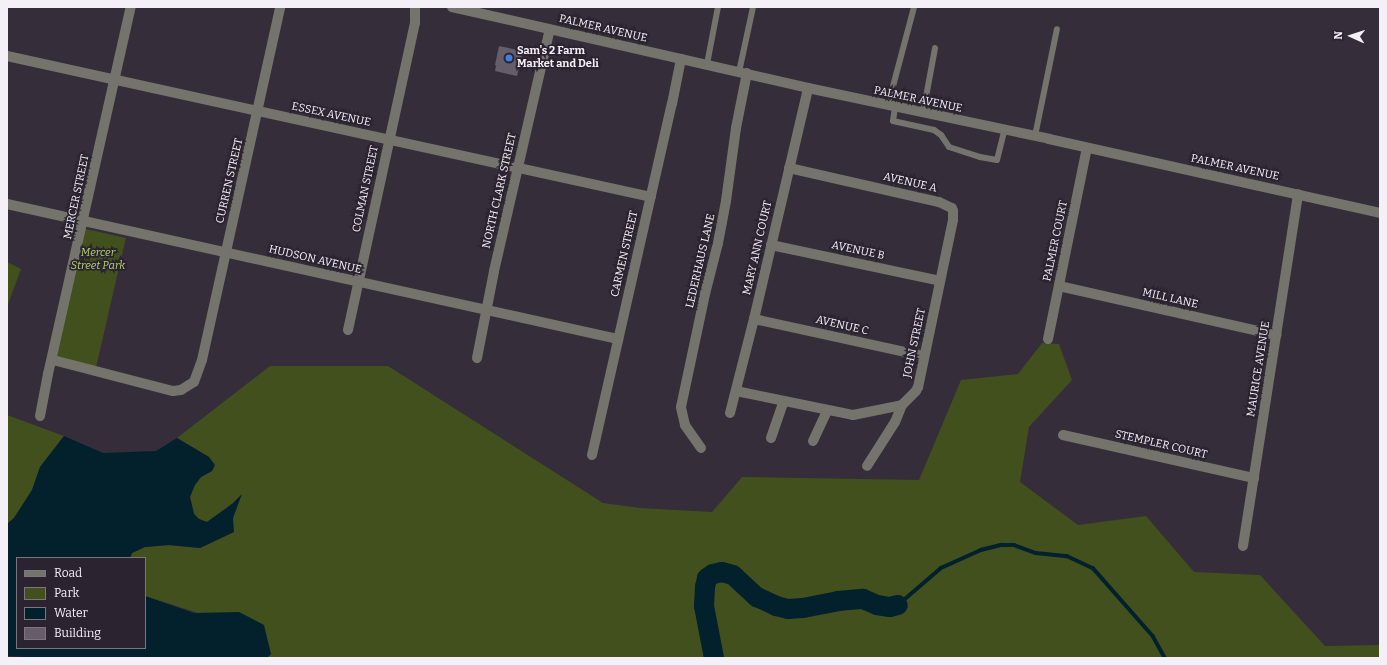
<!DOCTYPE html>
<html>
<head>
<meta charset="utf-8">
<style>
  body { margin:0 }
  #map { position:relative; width:1387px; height:665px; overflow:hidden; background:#352d39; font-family:Bitter,serif }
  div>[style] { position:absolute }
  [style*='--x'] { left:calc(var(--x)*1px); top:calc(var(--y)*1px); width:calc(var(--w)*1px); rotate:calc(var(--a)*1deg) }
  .green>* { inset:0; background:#41501d; transform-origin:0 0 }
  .water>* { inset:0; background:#03212d }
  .stream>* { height:3.5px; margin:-1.75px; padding:0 1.75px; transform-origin:1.75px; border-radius:1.75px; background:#03212d }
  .river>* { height:20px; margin:-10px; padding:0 10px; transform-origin:10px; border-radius:10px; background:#03212d }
  .building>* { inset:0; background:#665d6a }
  .service>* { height:6px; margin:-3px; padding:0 3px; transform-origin:3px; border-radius:3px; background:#74746d }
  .minor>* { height:10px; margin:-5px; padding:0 5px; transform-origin:5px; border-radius:5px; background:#74746d }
  .tertiary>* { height:10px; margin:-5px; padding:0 5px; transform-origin:5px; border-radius:5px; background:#74746d }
  .dots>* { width:11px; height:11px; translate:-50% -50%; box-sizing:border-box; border:2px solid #2b232f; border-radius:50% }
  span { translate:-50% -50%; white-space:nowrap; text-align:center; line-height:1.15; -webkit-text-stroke:3.5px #2b232f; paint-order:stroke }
  .street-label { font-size:11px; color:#f5eff7 }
  .poi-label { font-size:11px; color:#f5eff7; font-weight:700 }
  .left { translate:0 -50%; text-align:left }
  .park-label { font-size:11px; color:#b7d66f; font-style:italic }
  .frame { position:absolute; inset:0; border:8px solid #f5eff7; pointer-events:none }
  .legend { position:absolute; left:16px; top:557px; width:130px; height:92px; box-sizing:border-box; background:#2b232f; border:1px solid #7c757f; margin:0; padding:5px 7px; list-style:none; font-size:12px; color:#f5eff7 }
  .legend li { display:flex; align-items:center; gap:8px; height:20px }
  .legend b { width:20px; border:1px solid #7c757f }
  .north { position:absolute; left:1331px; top:16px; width:40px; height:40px; -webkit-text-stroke:3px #2b232f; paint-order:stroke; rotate:273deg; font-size:11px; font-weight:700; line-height:16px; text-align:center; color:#f5eff7 }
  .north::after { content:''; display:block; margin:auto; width:14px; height:18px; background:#f5eff7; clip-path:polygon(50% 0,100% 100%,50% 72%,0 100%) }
</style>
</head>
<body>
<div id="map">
  <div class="green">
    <i style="left:82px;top:228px;width:45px;height:136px;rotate:13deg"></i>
    <i style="clip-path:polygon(7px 262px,21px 269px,7px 307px)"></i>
    <i style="clip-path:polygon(1042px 343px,1059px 344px,1072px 380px,1029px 427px,1020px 482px,1078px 525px,1146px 516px,1194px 572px,1260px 575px,1325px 646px,1380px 645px,1380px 658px,267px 658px,271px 654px,201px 614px,145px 596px,145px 558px,130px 558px,132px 553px,145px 547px,169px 545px,200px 548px,233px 532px,233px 518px,241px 495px,232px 504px,207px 522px,199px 519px,194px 514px,190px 497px,194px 485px,201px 477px,212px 471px,209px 457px,177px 438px,270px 366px,388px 366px,603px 503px,640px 508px,712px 512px,742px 477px,919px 480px,961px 380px,1018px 374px)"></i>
    <i style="clip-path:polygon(7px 415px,64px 436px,40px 467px,32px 490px,14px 518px,7px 524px)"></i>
  </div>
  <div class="water">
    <i style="clip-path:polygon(64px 436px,103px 453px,156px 451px,177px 438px,209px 457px,215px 465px,212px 471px,201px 477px,195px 485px,190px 497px,194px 514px,199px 519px,207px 522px,232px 504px,242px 494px,233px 518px,234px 532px,200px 548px,169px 545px,145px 547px,132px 553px,130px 558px,17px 558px,17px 648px,145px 648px,145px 596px,194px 613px,239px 612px,264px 625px,271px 654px,267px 658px,43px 658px,7px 656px,7px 524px,14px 518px,32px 490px,40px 467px)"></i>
  </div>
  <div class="stream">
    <i style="--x:898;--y:605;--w:57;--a:-40.7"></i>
    <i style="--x:941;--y:568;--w:44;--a:-24.2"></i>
    <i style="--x:981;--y:550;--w:21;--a:-14"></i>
    <i style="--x:1001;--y:545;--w:13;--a:0"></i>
    <i style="--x:1014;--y:545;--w:23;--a:20"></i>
    <i style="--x:1036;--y:553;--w:31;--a:6"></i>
    <i style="--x:1067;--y:556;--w:29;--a:25"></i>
    <i style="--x:1093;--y:568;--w:91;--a:48.6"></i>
    <i style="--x:1153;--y:636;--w:25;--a:61"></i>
  </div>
  <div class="river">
    <i style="--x:714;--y:658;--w:53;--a:-100.9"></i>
    <i style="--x:704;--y:606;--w:19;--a:-87"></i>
    <i style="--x:705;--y:587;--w:9;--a:-77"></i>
    <i style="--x:707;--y:578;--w:7;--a:-34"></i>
    <i style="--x:713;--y:574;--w:9;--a:-13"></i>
    <i style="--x:722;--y:572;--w:11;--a:15"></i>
    <i style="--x:733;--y:575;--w:33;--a:43"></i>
    <i style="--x:757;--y:597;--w:21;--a:25"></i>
    <i style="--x:776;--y:606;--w:12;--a:14"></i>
    <i style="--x:788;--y:609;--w:15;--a:-4"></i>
    <i style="--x:803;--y:608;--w:36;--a:-11"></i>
    <i style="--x:838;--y:601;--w:25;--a:-5"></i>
    <i style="--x:863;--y:599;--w:15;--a:23"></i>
    <i style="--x:877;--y:605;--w:13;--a:9"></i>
    <i style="--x:890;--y:607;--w:8;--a:-14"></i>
  </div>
  <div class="building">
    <i style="clip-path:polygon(499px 46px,523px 51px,517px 76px,495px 71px,496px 66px,495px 65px)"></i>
  </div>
  <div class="service">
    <i style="--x:707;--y:64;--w:58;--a:-79.1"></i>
    <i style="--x:739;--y:72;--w:66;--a:-77.8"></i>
    <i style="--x:888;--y:105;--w:101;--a:-75.1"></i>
    <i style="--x:895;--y:107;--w:14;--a:98"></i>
    <i style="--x:893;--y:121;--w:42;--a:12.4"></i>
    <i style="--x:934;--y:130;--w:9;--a:36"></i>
    <i style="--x:941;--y:135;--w:14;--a:56"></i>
    <i style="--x:949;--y:147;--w:33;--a:18"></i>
    <i style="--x:980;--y:157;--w:17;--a:10"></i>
    <i style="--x:997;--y:160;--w:30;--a:-76"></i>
    <i style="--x:923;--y:113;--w:66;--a:-79.5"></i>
    <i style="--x:1035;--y:136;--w:109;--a:-78.4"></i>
  </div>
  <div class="minor">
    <i style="--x:7;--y:56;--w:659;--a:12.35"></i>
    <i style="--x:789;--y:168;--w:154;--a:12.8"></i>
    <i style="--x:939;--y:202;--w:14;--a:25"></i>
    <i style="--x:952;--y:208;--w:3;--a:72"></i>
    <i style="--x:953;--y:211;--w:9;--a:90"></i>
    <i style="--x:953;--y:220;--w:171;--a:101.8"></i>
    <i style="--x:918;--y:387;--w:4;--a:117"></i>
    <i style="--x:916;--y:391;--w:20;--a:135"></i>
    <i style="--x:902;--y:405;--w:18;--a:112"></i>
    <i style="--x:895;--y:422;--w:52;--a:122.5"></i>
    <i style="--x:7;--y:204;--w:626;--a:12.46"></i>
    <i style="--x:771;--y:245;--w:173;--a:12"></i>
    <i style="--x:1059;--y:286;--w:223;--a:12.7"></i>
    <i style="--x:754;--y:319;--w:174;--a:12.3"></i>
    <i style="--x:348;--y:330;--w:314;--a:-77.7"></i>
    <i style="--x:415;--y:23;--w:16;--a:-90"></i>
    <i style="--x:1048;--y:339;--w:195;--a:-78.5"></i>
    <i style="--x:477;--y:358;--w:89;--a:-78.9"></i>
    <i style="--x:494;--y:271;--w:248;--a:-77"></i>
    <i style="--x:53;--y:360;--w:124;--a:14.5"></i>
    <i style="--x:173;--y:391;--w:8;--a:-7"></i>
    <i style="--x:181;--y:390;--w:15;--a:-32"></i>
    <i style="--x:194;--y:382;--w:23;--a:-70"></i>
    <i style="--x:202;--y:360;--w:362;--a:-77.5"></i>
    <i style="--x:736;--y:391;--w:119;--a:11.6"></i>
    <i style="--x:853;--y:415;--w:50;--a:-11.5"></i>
    <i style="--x:730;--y:413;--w:97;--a:-75.7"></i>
    <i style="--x:754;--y:319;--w:237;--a:-76.8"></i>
    <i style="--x:40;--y:416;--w:43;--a:-79.2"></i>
    <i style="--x:48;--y:374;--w:376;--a:-77.3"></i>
    <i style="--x:1063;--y:435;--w:196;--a:12.7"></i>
    <i style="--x:771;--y:438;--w:39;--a:-71"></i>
    <i style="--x:813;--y:441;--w:33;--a:-65"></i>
    <i style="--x:701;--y:448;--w:28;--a:-125"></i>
    <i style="--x:685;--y:425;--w:18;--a:-103"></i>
    <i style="--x:681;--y:407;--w:116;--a:-78"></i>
    <i style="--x:705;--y:294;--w:53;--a:-75.7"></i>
    <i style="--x:718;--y:243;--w:43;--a:-79.2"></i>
    <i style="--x:726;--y:201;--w:74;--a:-82.2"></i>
    <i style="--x:736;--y:128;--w:56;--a:-78.7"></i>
    <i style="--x:592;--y:455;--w:360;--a:-77.2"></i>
    <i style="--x:672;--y:104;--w:46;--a:-78.7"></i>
    <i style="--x:1243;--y:546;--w:356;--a:-81.1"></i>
  </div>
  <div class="tertiary">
    <i style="--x:452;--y:7;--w:365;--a:12.8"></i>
    <i style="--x:808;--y:88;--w:246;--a:11.9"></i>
    <i style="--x:1049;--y:139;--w:339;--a:12.6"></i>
  </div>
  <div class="dots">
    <i style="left:509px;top:58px;background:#3f7fe0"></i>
  </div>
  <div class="street-label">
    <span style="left:603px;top:29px;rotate:13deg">PALMER AVENUE</span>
    <span style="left:918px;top:100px;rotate:12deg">PALMER AVENUE</span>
    <span style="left:331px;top:115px;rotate:12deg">ESSEX AVENUE</span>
    <span style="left:1235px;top:168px;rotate:12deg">PALMER AVENUE</span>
    <span style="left:230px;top:181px;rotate:-77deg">CURREN STREET</span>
    <span style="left:910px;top:183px;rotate:13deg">AVENUE A</span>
    <span style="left:366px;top:189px;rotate:-78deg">COLMAN STREET</span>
    <span style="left:500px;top:191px;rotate:-77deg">NORTH CLARK STREET</span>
    <span style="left:77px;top:197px;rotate:-78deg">MERCER STREET</span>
    <span style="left:1056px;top:241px;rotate:-78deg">PALMER COURT</span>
    <span style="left:758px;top:248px;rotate:-77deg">MARY ANN COURT</span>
    <span style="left:858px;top:251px;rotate:12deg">AVENUE B</span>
    <span style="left:625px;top:254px;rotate:-77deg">CARMEN STREET</span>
    <span style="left:315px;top:260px;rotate:13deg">HUDSON AVENUE</span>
    <span style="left:701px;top:261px;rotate:-77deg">LEDERHAUS LANE</span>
    <span style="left:1170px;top:299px;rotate:13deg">MILL LANE</span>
    <span style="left:842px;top:326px;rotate:13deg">AVENUE C</span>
    <span style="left:915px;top:343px;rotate:-78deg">JOHN STREET</span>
    <span style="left:1259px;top:369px;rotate:-81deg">MAURICE AVENUE</span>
    <span style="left:1161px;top:445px;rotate:13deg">STEMPLER COURT</span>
  </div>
  <div class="poi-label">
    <span class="left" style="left:517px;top:58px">Sam's 2 Farm<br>Market and Deli</span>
  </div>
  <div class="park-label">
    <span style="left:98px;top:260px">Mercer<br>Street Park</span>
  </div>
  <div class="frame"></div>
  <ul class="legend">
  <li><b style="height:5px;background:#74746d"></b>Road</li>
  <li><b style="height:11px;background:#41501d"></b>Park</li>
  <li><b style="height:11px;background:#03212d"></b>Water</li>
  <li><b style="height:11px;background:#665d6a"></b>Building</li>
  </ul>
  <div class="north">N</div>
</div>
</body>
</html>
